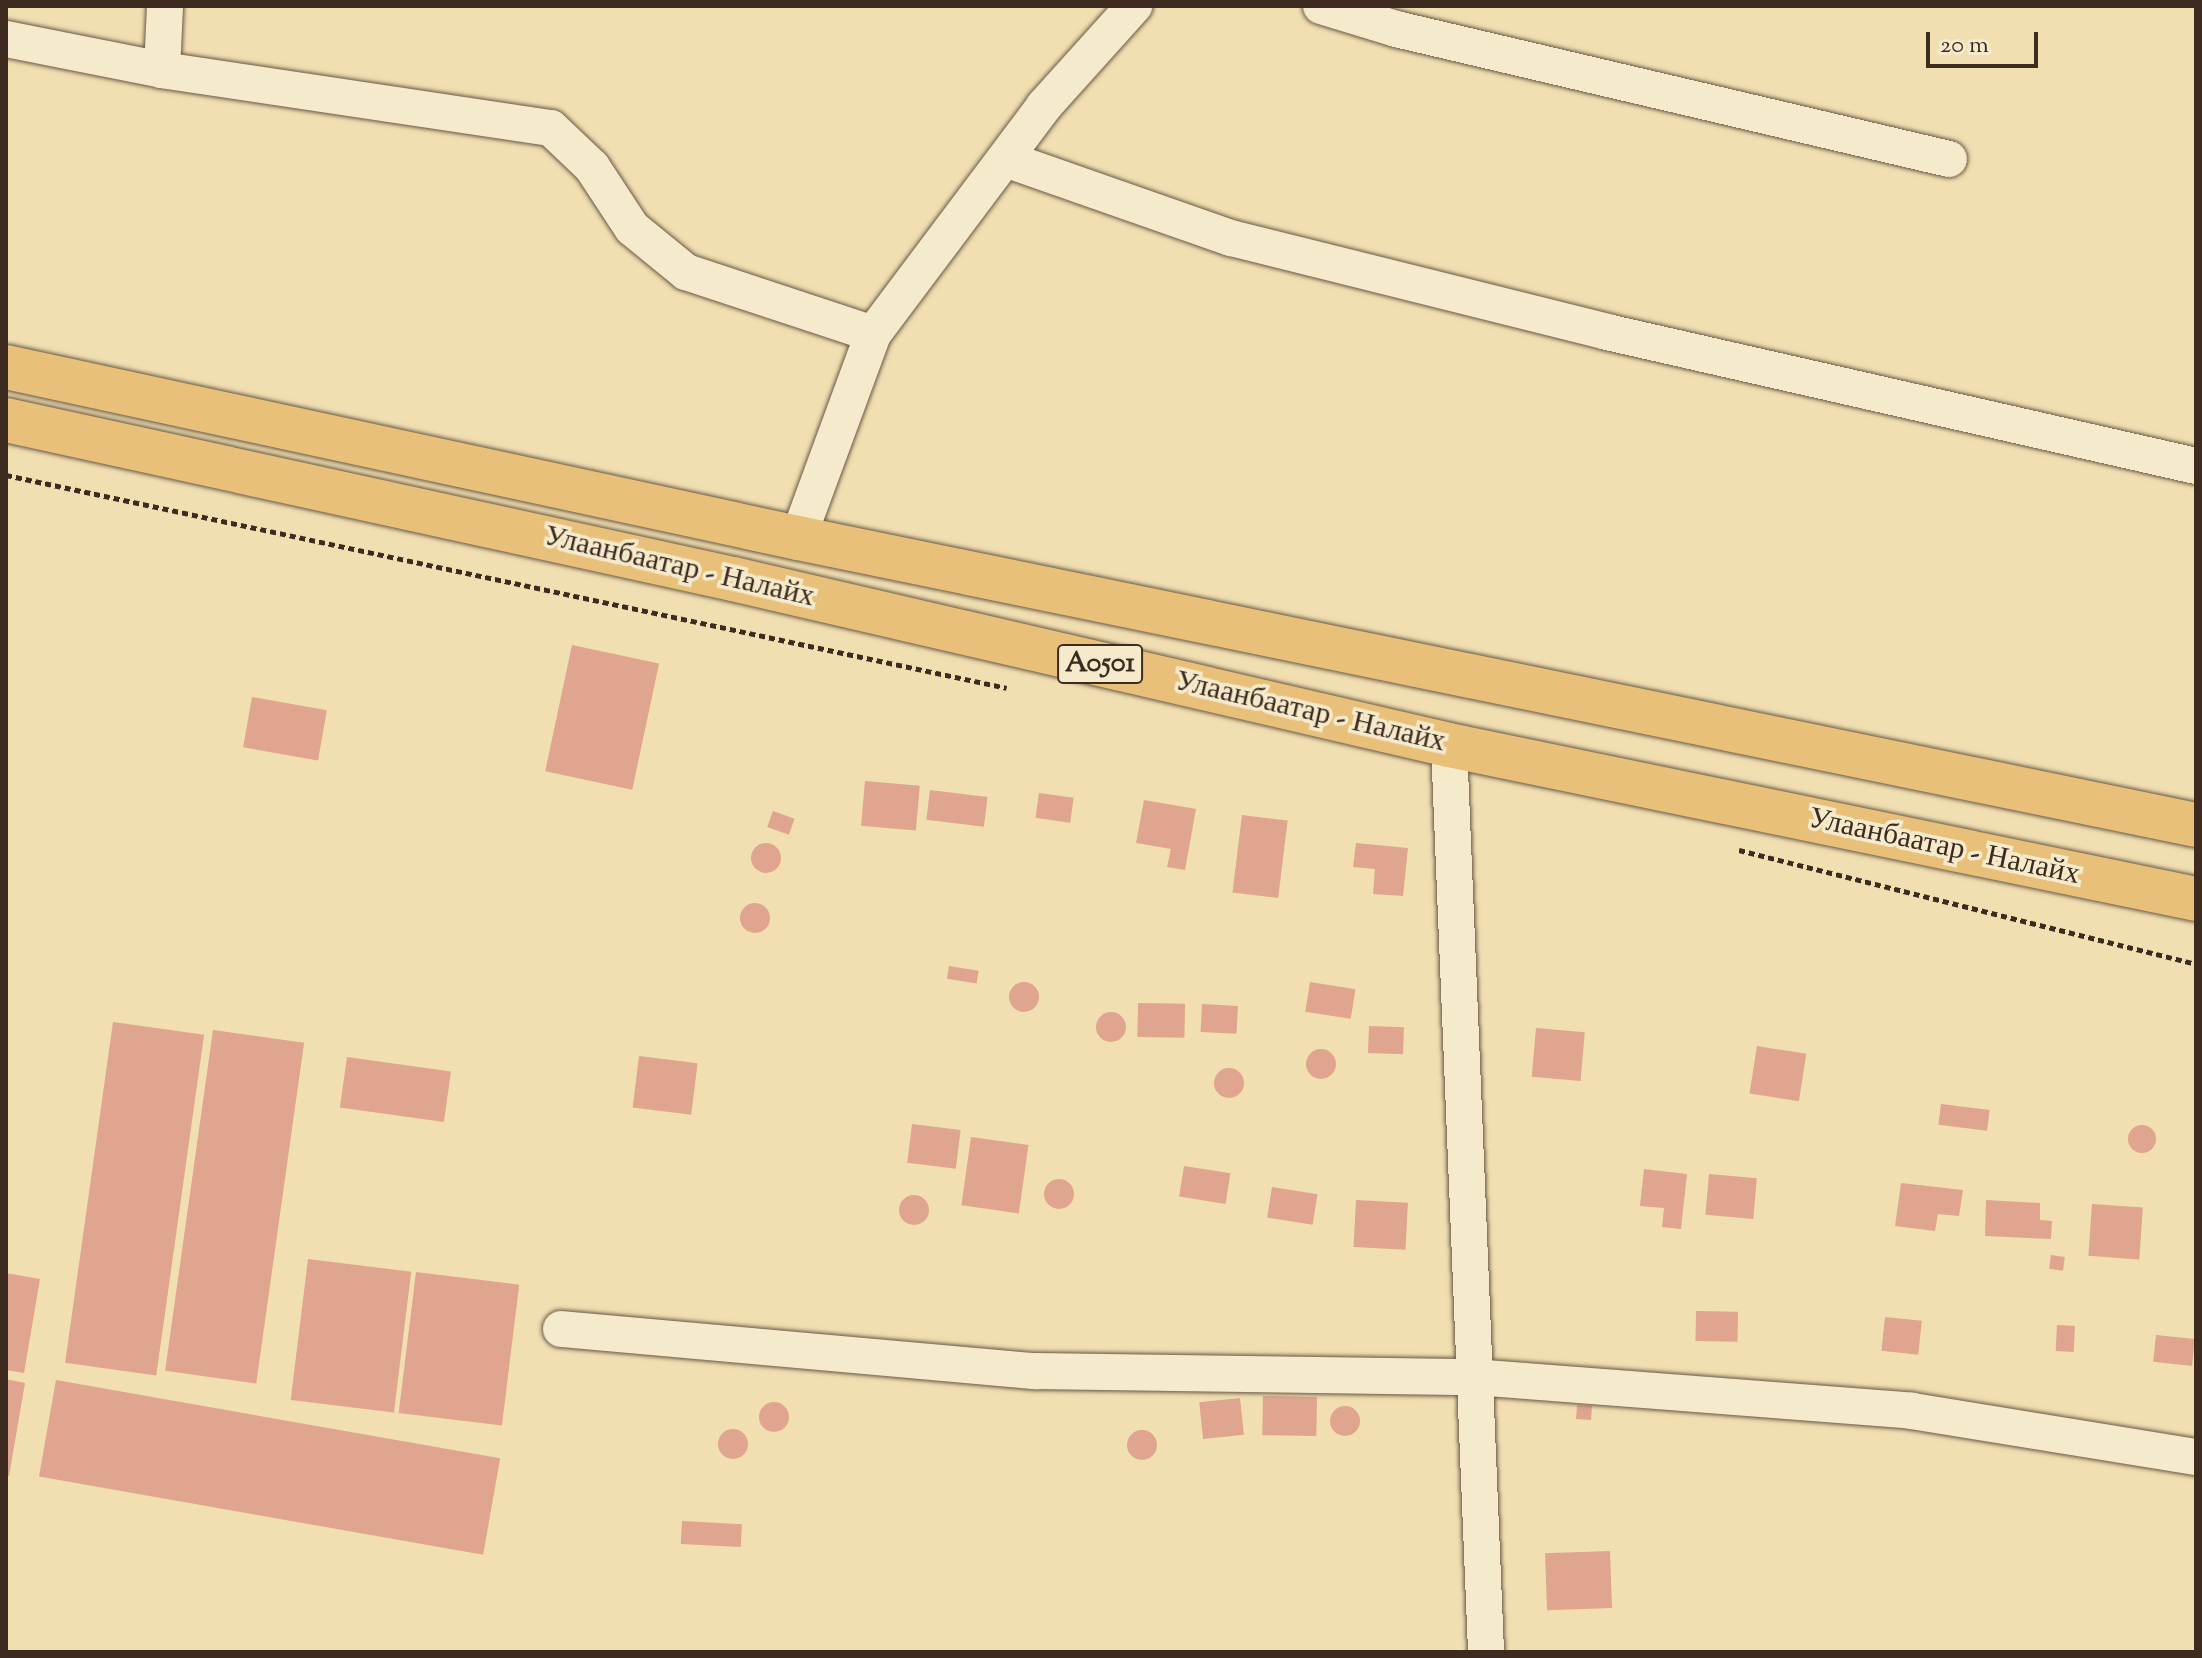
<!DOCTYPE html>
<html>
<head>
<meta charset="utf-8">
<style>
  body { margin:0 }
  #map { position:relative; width:2202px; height:1658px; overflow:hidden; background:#f1dfb2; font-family:"Sorts Mill Goudy",serif }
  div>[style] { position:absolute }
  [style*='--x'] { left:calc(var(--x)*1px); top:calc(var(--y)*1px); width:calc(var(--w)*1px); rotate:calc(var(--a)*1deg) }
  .building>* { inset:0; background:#dfa58e; transform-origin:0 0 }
  .round { border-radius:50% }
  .path>* { height:5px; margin-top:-2.5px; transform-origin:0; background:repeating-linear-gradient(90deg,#3c2b1e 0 6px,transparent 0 10px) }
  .roads { filter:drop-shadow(0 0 2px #695843) drop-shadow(0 0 2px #695843) }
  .minor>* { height:36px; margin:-18px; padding:0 18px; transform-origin:18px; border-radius:18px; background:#f6eacd }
  .trunk>* { height:44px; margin:-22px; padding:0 22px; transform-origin:22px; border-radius:22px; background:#e8c079 }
  span { translate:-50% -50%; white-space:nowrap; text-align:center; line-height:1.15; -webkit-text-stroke:7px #f6eacd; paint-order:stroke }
  .shield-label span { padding:2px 6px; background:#f6eacd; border:2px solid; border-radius:6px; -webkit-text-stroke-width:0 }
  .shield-label { font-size:28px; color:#3c2b1e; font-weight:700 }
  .street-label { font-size:30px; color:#3c2b1e }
  .frame { position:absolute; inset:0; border:8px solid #3c2b1e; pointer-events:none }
  .scale { position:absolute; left:1926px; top:32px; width:112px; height:36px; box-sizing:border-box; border:4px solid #3c2b1e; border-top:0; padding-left:10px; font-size:24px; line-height:28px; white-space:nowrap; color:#3c2b1e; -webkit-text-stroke:6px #f6eacd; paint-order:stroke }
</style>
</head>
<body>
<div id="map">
  <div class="building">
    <i style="left:572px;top:645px;width:89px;height:129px;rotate:12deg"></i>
    <i style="left:252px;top:697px;width:76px;height:51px;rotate:10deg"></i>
    <i style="left:865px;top:781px;width:55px;height:45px;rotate:5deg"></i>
    <i style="left:930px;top:790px;width:58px;height:30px;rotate:7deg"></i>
    <i style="left:1039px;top:793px;width:35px;height:25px;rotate:8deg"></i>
    <i style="clip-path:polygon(1144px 800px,1196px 809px,1185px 870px,1167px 867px,1171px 849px,1136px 843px)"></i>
    <i style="left:773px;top:811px;width:23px;height:17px;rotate:20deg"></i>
    <i style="left:1242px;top:815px;width:46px;height:78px;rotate:7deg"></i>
    <i class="round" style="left:751px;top:843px;width:30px;height:30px"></i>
    <i style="clip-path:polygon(1356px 843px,1408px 848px,1403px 896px,1373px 894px,1375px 869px,1353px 867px)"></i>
    <i class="round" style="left:740px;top:903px;width:30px;height:30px"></i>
    <i style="left:949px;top:966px;width:30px;height:13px;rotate:9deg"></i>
    <i class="round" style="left:1009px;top:982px;width:30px;height:30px"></i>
    <i style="left:1310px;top:982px;width:46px;height:30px;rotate:9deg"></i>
    <i style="left:1138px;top:1003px;width:47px;height:34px;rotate:1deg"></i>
    <i style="left:1202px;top:1004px;width:36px;height:28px;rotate:3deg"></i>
    <i class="round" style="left:1096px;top:1012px;width:30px;height:30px"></i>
    <i style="left:113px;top:1022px;width:92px;height:344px;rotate:8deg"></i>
    <i style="left:1369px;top:1026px;width:35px;height:27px;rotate:2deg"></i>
    <i style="left:1536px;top:1028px;width:49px;height:49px;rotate:5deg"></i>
    <i style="left:213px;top:1030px;width:92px;height:344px;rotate:8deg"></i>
    <i style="left:1757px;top:1046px;width:50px;height:48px;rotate:9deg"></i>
    <i class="round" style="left:1306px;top:1049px;width:30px;height:30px"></i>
    <i style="left:639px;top:1056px;width:59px;height:52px;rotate:7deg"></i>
    <i style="left:347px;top:1057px;width:105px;height:51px;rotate:8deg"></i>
    <i class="round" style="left:1214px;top:1068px;width:30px;height:30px"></i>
    <i style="left:1941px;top:1104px;width:49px;height:21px;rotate:7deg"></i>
    <i style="left:912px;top:1124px;width:49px;height:39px;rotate:7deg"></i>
    <i class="round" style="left:2128px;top:1125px;width:28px;height:28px"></i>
    <i style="left:971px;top:1137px;width:58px;height:69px;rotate:8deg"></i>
    <i style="left:1184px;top:1166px;width:47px;height:31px;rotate:9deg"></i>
    <i style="clip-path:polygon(1644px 1169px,1687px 1174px,1681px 1229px,1662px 1227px,1664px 1208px,1640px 1206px)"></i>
    <i style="left:1709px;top:1174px;width:48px;height:41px;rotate:5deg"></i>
    <i class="round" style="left:1044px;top:1179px;width:30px;height:30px"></i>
    <i style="clip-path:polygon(1901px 1183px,1963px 1190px,1959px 1216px,1938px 1214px,1935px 1231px,1895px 1226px)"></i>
    <i style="left:1272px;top:1187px;width:46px;height:31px;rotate:9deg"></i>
    <i class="round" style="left:899px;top:1195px;width:30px;height:30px"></i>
    <i style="left:1356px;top:1200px;width:52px;height:47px;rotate:3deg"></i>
    <i style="clip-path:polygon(1986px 1200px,2040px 1203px,2040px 1220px,2052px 1221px,2051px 1239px,1985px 1236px)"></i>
    <i style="left:2092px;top:1204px;width:51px;height:52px;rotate:4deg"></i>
    <i style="left:2051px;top:1255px;width:14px;height:14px;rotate:8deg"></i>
    <i style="left:308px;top:1259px;width:104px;height:142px;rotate:7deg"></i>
    <i style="left:416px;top:1272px;width:104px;height:142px;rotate:7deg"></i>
    <i style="clip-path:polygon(6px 1273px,40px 1279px,24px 1373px,6px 1370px)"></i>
    <i style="left:1696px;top:1311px;width:42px;height:30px;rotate:1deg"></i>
    <i style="left:1885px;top:1317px;width:37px;height:34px;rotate:6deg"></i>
    <i style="left:2057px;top:1325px;width:18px;height:26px;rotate:3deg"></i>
    <i style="left:2156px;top:1335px;width:39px;height:27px;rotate:6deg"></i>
    <i style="clip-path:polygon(6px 1379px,25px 1383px,9px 1476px,6px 1476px)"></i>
    <i style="left:56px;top:1380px;width:451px;height:98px;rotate:10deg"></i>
    <i style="left:1263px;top:1396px;width:54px;height:39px;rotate:1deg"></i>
    <i style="left:1240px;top:1398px;width:37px;height:41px;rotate:84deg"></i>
    <i class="round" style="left:759px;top:1402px;width:30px;height:30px"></i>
    <i style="left:1577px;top:1405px;width:15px;height:14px;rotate:4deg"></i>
    <i class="round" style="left:1330px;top:1406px;width:30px;height:30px"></i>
    <i class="round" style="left:718px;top:1429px;width:30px;height:30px"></i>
    <i class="round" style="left:1127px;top:1430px;width:30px;height:30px"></i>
    <i style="left:682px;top:1521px;width:60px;height:23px;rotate:3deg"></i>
    <i style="left:1610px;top:1551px;width:57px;height:65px;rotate:88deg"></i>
  </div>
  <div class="path">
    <i style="--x:6;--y:475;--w:1023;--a:12.01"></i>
    <i style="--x:1739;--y:850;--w:471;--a:14"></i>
  </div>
  <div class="roads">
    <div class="minor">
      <i style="--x:1321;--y:6;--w:78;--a:17"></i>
      <i style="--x:1396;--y:29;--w:568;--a:13.23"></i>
      <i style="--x:6;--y:39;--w:159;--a:11.2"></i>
      <i style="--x:162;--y:70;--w:393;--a:8.5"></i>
      <i style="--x:551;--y:128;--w:57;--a:43.6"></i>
      <i style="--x:592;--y:167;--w:73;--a:56.7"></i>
      <i style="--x:632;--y:228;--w:70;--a:39.2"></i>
      <i style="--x:686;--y:272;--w:197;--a:18.3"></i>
      <i style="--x:162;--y:70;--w:64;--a:-87.3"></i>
      <i style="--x:1008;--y:160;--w:236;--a:19.3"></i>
      <i style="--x:1231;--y:238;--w:388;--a:14"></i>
      <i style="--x:1607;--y:332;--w:604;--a:12.82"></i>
      <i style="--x:798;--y:538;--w:217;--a:-69.8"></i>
      <i style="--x:873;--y:334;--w:285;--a:-53.1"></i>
      <i style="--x:1044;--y:106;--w:135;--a:-48"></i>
      <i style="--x:1449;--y:745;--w:908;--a:87.66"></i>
      <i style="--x:561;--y:1329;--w:476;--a:5.1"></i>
      <i style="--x:1035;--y:1371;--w:439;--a:0.8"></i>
      <i style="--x:1474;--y:1377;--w:439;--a:4.4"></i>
      <i style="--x:1912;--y:1411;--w:288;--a:9.2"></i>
    </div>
    <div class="trunk">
      <i style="--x:6;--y:367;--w:810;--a:12.18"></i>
      <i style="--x:798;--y:538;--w:1427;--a:11.6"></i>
      <i style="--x:6;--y:420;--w:744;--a:12.34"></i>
      <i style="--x:733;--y:579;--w:735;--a:13.05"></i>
      <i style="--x:1449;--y:745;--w:763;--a:11.65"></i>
    </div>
  </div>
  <div class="shield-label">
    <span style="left:1100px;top:664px">A0501</span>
  </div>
  <div class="street-label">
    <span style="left:679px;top:568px;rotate:13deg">Улаанбаатар - Налайх</span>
    <span style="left:1310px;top:713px;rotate:13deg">Улаанбаатар - Налайх</span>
    <span style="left:1944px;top:848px;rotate:12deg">Улаанбаатар - Налайх</span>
  </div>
  <div class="frame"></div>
  <div class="scale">20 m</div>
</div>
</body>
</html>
